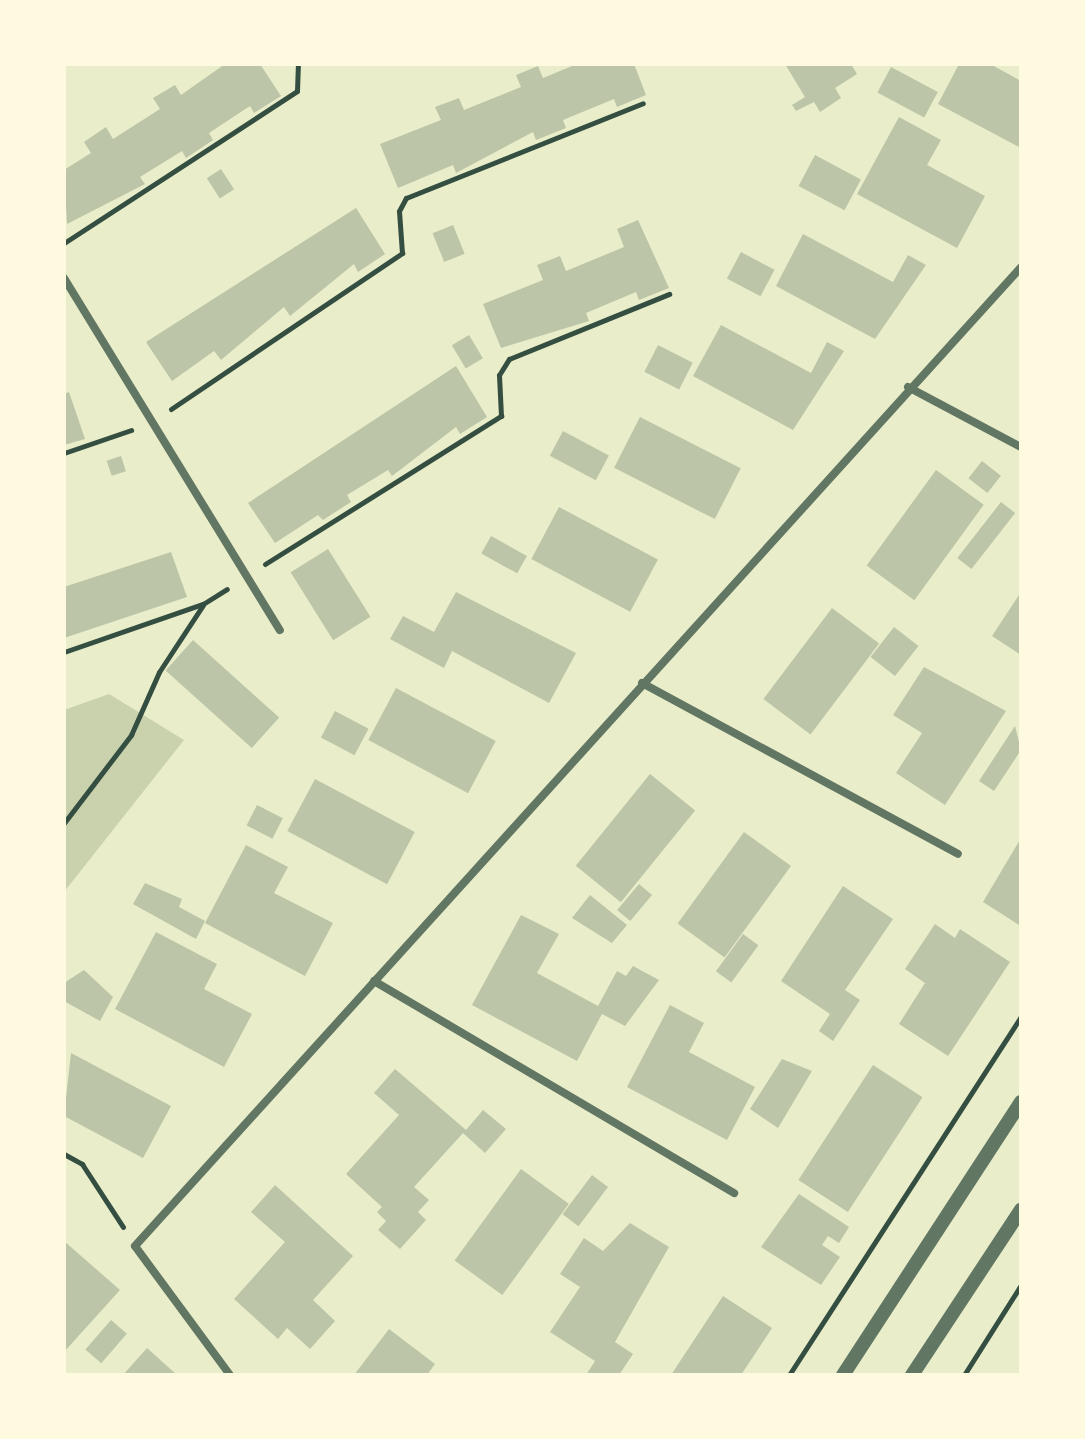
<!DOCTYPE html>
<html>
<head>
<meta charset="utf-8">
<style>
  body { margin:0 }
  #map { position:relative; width:1085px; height:1439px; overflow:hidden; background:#e9edc9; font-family:"Archivo Narrow",sans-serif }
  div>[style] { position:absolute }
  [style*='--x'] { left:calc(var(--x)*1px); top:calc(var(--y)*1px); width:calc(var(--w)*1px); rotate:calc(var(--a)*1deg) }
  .green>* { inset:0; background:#cad2ad }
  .building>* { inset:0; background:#bcc5a7; transform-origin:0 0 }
  .path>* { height:5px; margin:-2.5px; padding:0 2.5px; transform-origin:2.5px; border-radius:2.5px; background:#344e41 }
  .minor>* { height:8px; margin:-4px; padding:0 4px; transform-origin:4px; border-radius:4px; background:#617663 }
  .tertiary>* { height:14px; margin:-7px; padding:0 7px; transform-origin:7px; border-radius:7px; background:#617663 }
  span { translate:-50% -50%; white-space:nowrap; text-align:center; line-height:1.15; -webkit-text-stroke:7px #fefae0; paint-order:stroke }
  .frame { position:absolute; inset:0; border:66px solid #fefae0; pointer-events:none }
</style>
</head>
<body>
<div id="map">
  <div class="green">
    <i style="clip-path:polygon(109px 694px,184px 740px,64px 892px,64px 710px)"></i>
  </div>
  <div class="building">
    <i style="clip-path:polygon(225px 64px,260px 64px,281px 96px,254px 113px,250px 106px,209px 133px,213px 140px,186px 158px,182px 151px,140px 177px,145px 184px,67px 224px,64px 170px,91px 153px,84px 142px,106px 127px,113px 139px,160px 109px,153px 98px,175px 85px,181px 95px)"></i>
    <i style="clip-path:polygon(577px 64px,634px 64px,646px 95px,617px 107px,614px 99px,563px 120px,566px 128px,536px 140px,533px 132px,456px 173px,453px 165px,398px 188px,380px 144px,441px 120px,435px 107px,459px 98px,464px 110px,521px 87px,516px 75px,538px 66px,543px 78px)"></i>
    <i style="clip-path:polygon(785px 64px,851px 64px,857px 74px,835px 88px,841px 98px,820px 112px,814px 102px,796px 111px,792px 105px,805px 97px)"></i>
    <i style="clip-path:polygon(959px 64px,990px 64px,1021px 81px,1021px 148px,938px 104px)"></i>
    <i style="left:891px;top:67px;width:53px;height:29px;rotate:28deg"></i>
    <i style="clip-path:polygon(899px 117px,941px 140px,927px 165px,985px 196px,957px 248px,857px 194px)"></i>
    <i style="left:815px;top:155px;width:52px;height:35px;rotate:28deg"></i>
    <i style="left:221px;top:169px;width:24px;height:17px;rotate:57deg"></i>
    <i style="clip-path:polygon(356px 208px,385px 254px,358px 272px,354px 264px,290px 316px,284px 307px,221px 360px,214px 351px,172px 381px,146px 342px)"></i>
    <i style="clip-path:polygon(638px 220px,669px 288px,639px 300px,636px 292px,586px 313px,589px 321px,501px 348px,483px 304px,543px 280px,537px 265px,560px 256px,566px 271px,624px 247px,617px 229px)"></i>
    <i style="left:453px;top:225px;width:31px;height:22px;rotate:68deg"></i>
    <i style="clip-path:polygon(803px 234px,893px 282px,908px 255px,926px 265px,875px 339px,776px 286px)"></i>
    <i style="left:741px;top:252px;width:38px;height:30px;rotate:28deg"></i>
    <i style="clip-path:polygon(721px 325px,811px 373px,827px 342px,844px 351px,793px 430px,693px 376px)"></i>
    <i style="left:469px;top:335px;width:27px;height:20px;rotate:59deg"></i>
    <i style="left:658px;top:345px;width:39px;height:30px;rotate:27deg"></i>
    <i style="clip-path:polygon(456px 366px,487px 417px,460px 434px,456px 427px,392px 476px,388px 470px,347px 495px,351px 502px,323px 520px,318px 515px,275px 543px,248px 503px)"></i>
    <i style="clip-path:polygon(69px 392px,85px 439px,64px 445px,64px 394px)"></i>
    <i style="left:640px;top:417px;width:113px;height:57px;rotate:27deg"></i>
    <i style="left:563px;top:431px;width:52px;height:28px;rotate:28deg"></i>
    <i style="left:121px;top:456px;width:16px;height:15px;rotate:72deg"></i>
    <i style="left:982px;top:461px;width:24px;height:22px;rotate:38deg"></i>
    <i style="left:936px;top:470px;width:59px;height:118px;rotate:36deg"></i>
    <i style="left:1001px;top:502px;width:18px;height:71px;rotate:38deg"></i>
    <i style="left:559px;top:507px;width:112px;height:59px;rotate:28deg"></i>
    <i style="left:491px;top:536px;width:41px;height:20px;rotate:29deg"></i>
    <i style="left:328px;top:549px;width:80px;height:44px;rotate:58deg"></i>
    <i style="clip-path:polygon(171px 552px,187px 597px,64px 638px,64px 587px)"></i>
    <i style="clip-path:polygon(456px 592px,576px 653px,549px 703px,452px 651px,444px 668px,390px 639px,403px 616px,434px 632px)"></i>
    <i style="clip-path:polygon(1021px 592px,1021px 655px,992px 636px)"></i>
    <i style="left:832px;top:608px;width:59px;height:114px;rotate:37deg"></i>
    <i style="left:894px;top:627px;width:31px;height:38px;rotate:38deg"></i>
    <i style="left:193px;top:640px;width:116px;height:41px;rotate:42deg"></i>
    <i style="clip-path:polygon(924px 667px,1006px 711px,945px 805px,896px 773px,922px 733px,893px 715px)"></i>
    <i style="left:396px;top:688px;width:113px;height:59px;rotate:28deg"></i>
    <i style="left:335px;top:711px;width:38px;height:30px;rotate:28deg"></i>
    <i style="clip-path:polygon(1015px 726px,1021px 750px,994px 791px,979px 781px)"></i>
    <i style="left:650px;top:774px;width:58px;height:118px;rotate:39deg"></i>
    <i style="left:315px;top:779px;width:113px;height:59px;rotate:28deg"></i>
    <i style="left:257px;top:805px;width:29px;height:23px;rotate:27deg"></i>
    <i style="left:744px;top:832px;width:58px;height:113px;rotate:36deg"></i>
    <i style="clip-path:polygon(1021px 838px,1021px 921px,1019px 925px,983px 902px)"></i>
    <i style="clip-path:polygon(246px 845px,288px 867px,274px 893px,333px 923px,305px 976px,205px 923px)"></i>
    <i style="clip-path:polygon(145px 883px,182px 899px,179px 907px,205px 921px,196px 939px,133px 904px)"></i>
    <i style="left:639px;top:884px;width:17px;height:34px;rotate:40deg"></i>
    <i style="clip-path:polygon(843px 886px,893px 919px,845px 990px,860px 1000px,833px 1041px,819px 1031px,830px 1014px,781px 981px)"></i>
    <i style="clip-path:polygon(590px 895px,627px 925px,612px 943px,572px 918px)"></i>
    <i style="clip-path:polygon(521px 915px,559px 934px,537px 973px,598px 1006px,617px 971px,626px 976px,633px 966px,659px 980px,625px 1026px,602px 1014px,577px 1061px,472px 1005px)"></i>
    <i style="clip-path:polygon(935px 924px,955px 938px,960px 929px,1010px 962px,948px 1056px,899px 1024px,925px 983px,905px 969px)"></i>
    <i style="clip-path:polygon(156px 932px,217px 964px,204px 989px,252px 1014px,224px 1067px,115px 1009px)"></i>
    <i style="left:743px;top:934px;width:19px;height:46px;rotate:36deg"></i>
    <i style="clip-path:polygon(84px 970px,113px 997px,100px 1021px,64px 1001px,64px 983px)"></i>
    <i style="clip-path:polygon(670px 1005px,704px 1023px,689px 1052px,755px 1087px,727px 1140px,627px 1087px)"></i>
    <i style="clip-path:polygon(71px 1053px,171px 1106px,143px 1158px,64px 1116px)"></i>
    <i style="clip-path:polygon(782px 1059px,812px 1071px,778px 1128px,750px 1109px)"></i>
    <i style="left:873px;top:1065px;width:59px;height:137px;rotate:33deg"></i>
    <i style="clip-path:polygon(395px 1069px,466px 1130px,483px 1110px,506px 1129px,485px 1153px,463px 1133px,414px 1187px,429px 1200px,418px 1212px,426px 1220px,400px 1249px,378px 1230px,386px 1221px,377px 1212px,382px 1207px,346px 1174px,399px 1115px,374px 1093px)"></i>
    <i style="left:521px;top:1169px;width:59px;height:113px;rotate:36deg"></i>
    <i style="left:592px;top:1175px;width:20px;height:49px;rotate:37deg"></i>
    <i style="clip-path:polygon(275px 1185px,353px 1256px,313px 1300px,335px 1321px,310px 1349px,287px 1328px,278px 1339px,234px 1299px,285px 1242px,251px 1212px)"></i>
    <i style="clip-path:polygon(799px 1194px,849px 1227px,839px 1243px,828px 1236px,822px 1245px,840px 1257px,821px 1285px,761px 1247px)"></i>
    <i style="clip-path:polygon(630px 1223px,669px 1247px,615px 1342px,633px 1354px,619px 1375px,586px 1375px,595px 1361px,550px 1332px,580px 1287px,560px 1274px,584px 1238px,603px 1251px)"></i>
    <i style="clip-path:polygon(64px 1241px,120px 1290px,64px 1352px)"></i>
    <i style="clip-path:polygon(723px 1296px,772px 1328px,741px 1375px,671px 1375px)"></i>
    <i style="left:111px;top:1320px;width:21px;height:39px;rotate:41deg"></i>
    <i style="clip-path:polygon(389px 1329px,435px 1364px,427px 1375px,354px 1375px)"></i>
    <i style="clip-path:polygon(147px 1348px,177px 1375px,123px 1375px)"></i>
  </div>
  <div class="path">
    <i style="--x:64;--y:243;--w:278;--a:-33.1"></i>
    <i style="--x:297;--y:91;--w:27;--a:-88"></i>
    <i style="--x:171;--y:409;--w:279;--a:-34"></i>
    <i style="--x:402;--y:253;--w:42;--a:-94.1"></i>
    <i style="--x:399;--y:211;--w:15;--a:-62"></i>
    <i style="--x:406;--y:198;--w:255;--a:-21.8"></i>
    <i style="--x:64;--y:453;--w:71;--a:-18.9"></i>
    <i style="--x:265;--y:564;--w:279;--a:-32.1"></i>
    <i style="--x:501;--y:416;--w:41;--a:-92.8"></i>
    <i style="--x:499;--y:375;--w:19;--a:-58"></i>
    <i style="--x:509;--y:359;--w:173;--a:-22.1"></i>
    <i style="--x:64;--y:652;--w:147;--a:-19.1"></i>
    <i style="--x:203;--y:604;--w:28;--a:-32"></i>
    <i style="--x:64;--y:823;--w:111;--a:-52.7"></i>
    <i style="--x:131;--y:735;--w:69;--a:-66"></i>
    <i style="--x:159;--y:672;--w:80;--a:-56.7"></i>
    <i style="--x:64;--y:1154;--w:21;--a:29"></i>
    <i style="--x:82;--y:1164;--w:75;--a:56.9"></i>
    <i style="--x:789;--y:1375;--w:427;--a:-57.1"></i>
    <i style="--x:964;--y:1375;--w:107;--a:-57.7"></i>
  </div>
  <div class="minor">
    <i style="--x:64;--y:278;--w:413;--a:58.5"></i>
    <i style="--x:908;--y:387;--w:128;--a:28"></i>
    <i style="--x:642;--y:683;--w:359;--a:28.4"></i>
    <i style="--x:374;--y:981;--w:418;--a:30.5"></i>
    <i style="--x:230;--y:1375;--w:160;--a:-126.4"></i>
    <i style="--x:135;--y:1246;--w:1320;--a:-47.85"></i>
  </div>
  <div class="tertiary">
    <i style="--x:843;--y:1375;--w:326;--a:-56.9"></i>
    <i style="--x:912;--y:1375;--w:198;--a:-56.6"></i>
  </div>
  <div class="frame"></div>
</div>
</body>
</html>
